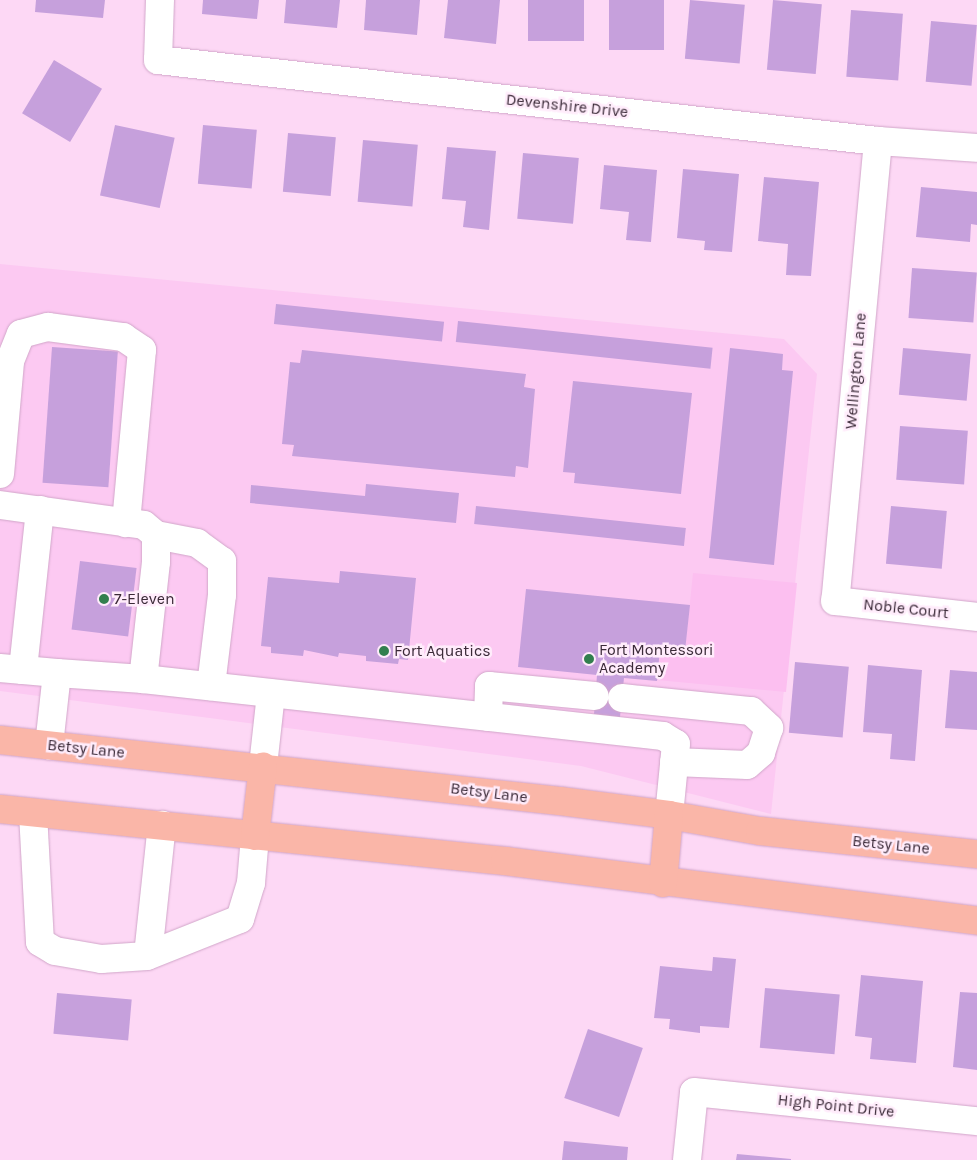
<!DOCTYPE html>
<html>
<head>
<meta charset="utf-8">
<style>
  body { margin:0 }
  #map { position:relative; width:977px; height:1160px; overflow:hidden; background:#fdd8f5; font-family:Karla,sans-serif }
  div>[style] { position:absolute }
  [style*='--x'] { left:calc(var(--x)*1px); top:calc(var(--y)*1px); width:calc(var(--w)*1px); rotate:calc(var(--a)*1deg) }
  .built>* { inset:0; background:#fcc9f2 }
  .green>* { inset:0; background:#fcbff0 }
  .building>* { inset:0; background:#c6a0dc; transform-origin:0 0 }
  .roads { filter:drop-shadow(0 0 1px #d1a6c9) drop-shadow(0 0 1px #d1a6c9) }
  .minor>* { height:28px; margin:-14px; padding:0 14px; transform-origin:14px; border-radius:14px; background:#fff }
  .major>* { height:28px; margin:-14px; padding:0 14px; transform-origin:14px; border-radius:14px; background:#fab6a8 }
  .dots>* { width:14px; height:14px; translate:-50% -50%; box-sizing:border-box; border:2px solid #ffecfb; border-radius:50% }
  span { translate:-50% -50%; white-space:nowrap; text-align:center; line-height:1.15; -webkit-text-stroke:5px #ffecfb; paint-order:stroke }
  .street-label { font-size:16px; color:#3b2a38 }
  .poi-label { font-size:16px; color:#3b2a38 }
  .left { translate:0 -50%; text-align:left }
</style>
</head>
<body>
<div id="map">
  <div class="built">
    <i style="clip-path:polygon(0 264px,784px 339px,817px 374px,771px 814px,581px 766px,0 691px)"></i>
  </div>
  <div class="green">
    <i style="clip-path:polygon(693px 573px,797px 583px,786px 692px,657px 680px,660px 649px,685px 651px)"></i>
  </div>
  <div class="building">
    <i style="clip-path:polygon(36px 0,105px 0,103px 18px,35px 12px)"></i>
    <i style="clip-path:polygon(203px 0,259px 0,257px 19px,202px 14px)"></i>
    <i style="clip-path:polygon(286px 0,340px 0,337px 28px,284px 23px)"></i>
    <i style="clip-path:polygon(366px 0,420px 0,417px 35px,364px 30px)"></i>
    <i style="clip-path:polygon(448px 0,500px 0,496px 44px,444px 38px)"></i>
    <i style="left:528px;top:0;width:56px;height:41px"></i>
    <i style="left:609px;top:0;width:55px;height:50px"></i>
    <i style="left:690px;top:0;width:55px;height:59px;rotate:5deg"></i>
    <i style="left:773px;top:0;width:49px;height:70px;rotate:5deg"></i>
    <i style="left:851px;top:10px;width:52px;height:67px;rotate:4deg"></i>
    <i style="left:931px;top:21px;width:46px;height:61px;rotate:5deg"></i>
    <i style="left:54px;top:60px;width:56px;height:62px;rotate:31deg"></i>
    <i style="left:115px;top:125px;width:61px;height:72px;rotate:12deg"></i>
    <i style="left:203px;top:125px;width:54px;height:59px;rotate:5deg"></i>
    <i style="left:288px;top:133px;width:48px;height:59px;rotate:5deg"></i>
    <i style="left:363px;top:140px;width:55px;height:62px;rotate:5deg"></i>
    <i style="clip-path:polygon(447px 147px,496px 151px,489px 230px,463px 227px,466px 201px,442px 199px)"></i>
    <i style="left:523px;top:153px;width:56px;height:66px;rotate:5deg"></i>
    <i style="clip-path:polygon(604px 165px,657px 170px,651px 242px,626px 240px,629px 212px,600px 209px)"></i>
    <i style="clip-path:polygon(683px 169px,739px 174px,732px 252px,704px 250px,705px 241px,677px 238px)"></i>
    <i style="clip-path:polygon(764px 177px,819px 182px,811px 276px,786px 275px,788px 244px,758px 241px)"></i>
    <i style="clip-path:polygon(921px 187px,977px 192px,977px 225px,971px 224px,970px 242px,916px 237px)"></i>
    <i style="left:912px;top:268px;width:65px;height:50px;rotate:4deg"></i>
    <i style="left:276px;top:304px;width:169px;height:20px;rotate:6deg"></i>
    <i style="left:458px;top:321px;width:256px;height:21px;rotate:6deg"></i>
    <i style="left:52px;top:347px;width:66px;height:136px;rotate:4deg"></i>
    <i style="clip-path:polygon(730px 348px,783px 354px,782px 370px,793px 371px,774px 565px,709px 558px)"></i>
    <i style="left:903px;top:348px;width:68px;height:47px;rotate:5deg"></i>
    <i style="clip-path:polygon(302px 350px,526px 374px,524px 387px,535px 389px,528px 468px,516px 466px,515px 477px,292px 456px,294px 445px,282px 444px,290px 362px,300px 363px)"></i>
    <i style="clip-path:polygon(573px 381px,692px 393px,681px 494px,574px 483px,575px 473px,563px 472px)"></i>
    <i style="left:900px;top:426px;width:68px;height:54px;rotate:4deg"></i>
    <i style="clip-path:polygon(366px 484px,459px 493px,456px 523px,250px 503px,251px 485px,365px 496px)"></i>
    <i style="left:476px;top:506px;width:211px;height:18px;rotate:6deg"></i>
    <i style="left:891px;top:506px;width:56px;height:58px;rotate:5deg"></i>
    <i style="left:80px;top:561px;width:57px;height:69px;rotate:7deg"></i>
    <i style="clip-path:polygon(340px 571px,416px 578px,408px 660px,399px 659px,398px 664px,366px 661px,366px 656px,339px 653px,338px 657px,304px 650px,303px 656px,271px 653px,271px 647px,261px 646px,268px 577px,339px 583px)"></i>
    <i style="clip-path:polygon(526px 589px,690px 605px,685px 651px,660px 649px,657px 681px,624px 678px,620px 717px,594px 714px,597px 675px,518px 667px)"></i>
    <i style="left:795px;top:662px;width:54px;height:71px;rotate:5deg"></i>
    <i style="clip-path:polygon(868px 665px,922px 670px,915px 761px,890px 759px,892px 734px,863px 732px)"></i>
    <i style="clip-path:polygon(950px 670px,977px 672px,977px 730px,945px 728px)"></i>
    <i style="clip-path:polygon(713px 957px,736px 959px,729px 1028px,700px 1026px,700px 1033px,669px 1029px,670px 1019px,654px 1018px,660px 966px,712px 971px)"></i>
    <i style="clip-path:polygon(861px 975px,923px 981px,916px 1063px,870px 1059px,872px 1038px,855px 1036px)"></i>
    <i style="left:765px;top:988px;width:75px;height:60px;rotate:5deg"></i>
    <i style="clip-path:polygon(960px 992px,977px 993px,977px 1070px,953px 1067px)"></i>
    <i style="left:57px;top:993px;width:75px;height:41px;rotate:5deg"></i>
    <i style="left:588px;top:1029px;width:58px;height:73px;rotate:19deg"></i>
    <i style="clip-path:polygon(564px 1141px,628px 1147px,627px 1160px,562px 1160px)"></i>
    <i style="clip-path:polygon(737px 1154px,791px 1159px,791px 1160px,736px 1160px)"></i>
  </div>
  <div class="roads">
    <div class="minor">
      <i style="--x:160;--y:0;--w:60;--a:91.9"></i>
      <i style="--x:158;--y:60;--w:725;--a:6.42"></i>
      <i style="--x:878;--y:141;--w:99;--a:4"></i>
      <i style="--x:878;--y:141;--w:462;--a:95.3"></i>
      <i style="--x:835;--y:601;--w:143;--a:6.4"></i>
      <i style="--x:0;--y:474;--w:113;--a:-84.9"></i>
      <i style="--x:10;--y:361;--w:29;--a:-68"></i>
      <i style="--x:21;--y:334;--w:28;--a:-15"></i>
      <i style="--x:48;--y:327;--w:76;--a:7.6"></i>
      <i style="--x:123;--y:337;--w:23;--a:34"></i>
      <i style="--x:142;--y:350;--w:174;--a:95.3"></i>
      <i style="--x:0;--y:505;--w:145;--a:7.9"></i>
      <i style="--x:144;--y:525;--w:16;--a:40"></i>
      <i style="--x:156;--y:535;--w:27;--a:90"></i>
      <i style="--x:156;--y:562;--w:118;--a:96.3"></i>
      <i style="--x:143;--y:679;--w:86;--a:-176"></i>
      <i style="--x:57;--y:673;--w:73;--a:96.3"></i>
      <i style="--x:40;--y:510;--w:161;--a:96.1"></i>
      <i style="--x:23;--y:670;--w:34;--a:5"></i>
      <i style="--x:156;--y:535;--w:42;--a:11"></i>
      <i style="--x:197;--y:543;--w:31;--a:36"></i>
      <i style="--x:222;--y:561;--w:34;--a:90"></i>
      <i style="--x:222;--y:595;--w:92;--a:96.9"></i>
      <i style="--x:0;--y:668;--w:23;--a:5"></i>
      <i style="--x:143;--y:679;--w:523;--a:6.26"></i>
      <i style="--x:663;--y:736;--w:15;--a:32"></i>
      <i style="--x:676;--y:744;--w:71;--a:95.6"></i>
      <i style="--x:622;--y:698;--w:130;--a:5.8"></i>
      <i style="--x:751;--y:711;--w:25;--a:43"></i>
      <i style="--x:769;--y:728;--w:26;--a:108"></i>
      <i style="--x:761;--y:753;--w:18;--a:139"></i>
      <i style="--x:747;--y:765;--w:73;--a:-177.6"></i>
      <i style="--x:488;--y:717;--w:31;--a:-88"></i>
      <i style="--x:489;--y:686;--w:106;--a:5.4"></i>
      <i style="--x:263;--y:766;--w:73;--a:-83.7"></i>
      <i style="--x:33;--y:813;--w:129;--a:86.9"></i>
      <i style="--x:40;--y:942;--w:17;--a:31"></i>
      <i style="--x:55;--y:951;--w:47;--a:9.9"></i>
      <i style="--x:101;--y:959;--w:46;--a:-3.7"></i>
      <i style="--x:147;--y:956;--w:100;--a:-21.7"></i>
      <i style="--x:240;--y:919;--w:38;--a:-73"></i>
      <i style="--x:251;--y:883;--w:47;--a:-85.1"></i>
      <i style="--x:148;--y:955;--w:131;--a:-83.9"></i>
      <i style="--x:687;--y:1160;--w:68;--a:-84.1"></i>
      <i style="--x:694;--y:1092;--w:284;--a:5.9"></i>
    </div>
    <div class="major">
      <i style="--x:0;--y:740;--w:563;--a:6.22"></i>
      <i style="--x:560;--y:801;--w:110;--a:7.3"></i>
      <i style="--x:669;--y:815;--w:92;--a:10"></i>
      <i style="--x:760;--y:831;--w:218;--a:6.1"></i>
      <i style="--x:0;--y:809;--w:508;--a:5.88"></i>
      <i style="--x:505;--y:861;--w:476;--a:7.2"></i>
      <i style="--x:255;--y:836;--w:70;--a:-83.5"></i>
      <i style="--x:663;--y:883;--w:68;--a:-85"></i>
    </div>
  </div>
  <div class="dots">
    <i style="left:104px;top:599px;background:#327f4e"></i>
    <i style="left:384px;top:651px;background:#327f4e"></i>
    <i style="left:589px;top:659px;background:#327f4e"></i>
  </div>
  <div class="street-label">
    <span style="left:567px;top:106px;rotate:6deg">Devenshire Drive</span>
    <span style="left:856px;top:371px;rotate:-85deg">Wellington Lane</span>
    <span style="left:906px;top:609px;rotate:6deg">Noble Court</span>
    <span style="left:86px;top:749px;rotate:6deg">Betsy Lane</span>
    <span style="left:489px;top:793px;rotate:7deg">Betsy Lane</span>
    <span style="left:891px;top:845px;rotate:6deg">Betsy Lane</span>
    <span style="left:836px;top:1106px;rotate:6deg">High Point Drive</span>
  </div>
  <div class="poi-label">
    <span class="left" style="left:114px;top:599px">7-Eleven</span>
    <span class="left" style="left:599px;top:659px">Fort Montessori<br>Academy</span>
    <span class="left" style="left:394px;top:651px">Fort Aquatics</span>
  </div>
</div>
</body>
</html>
